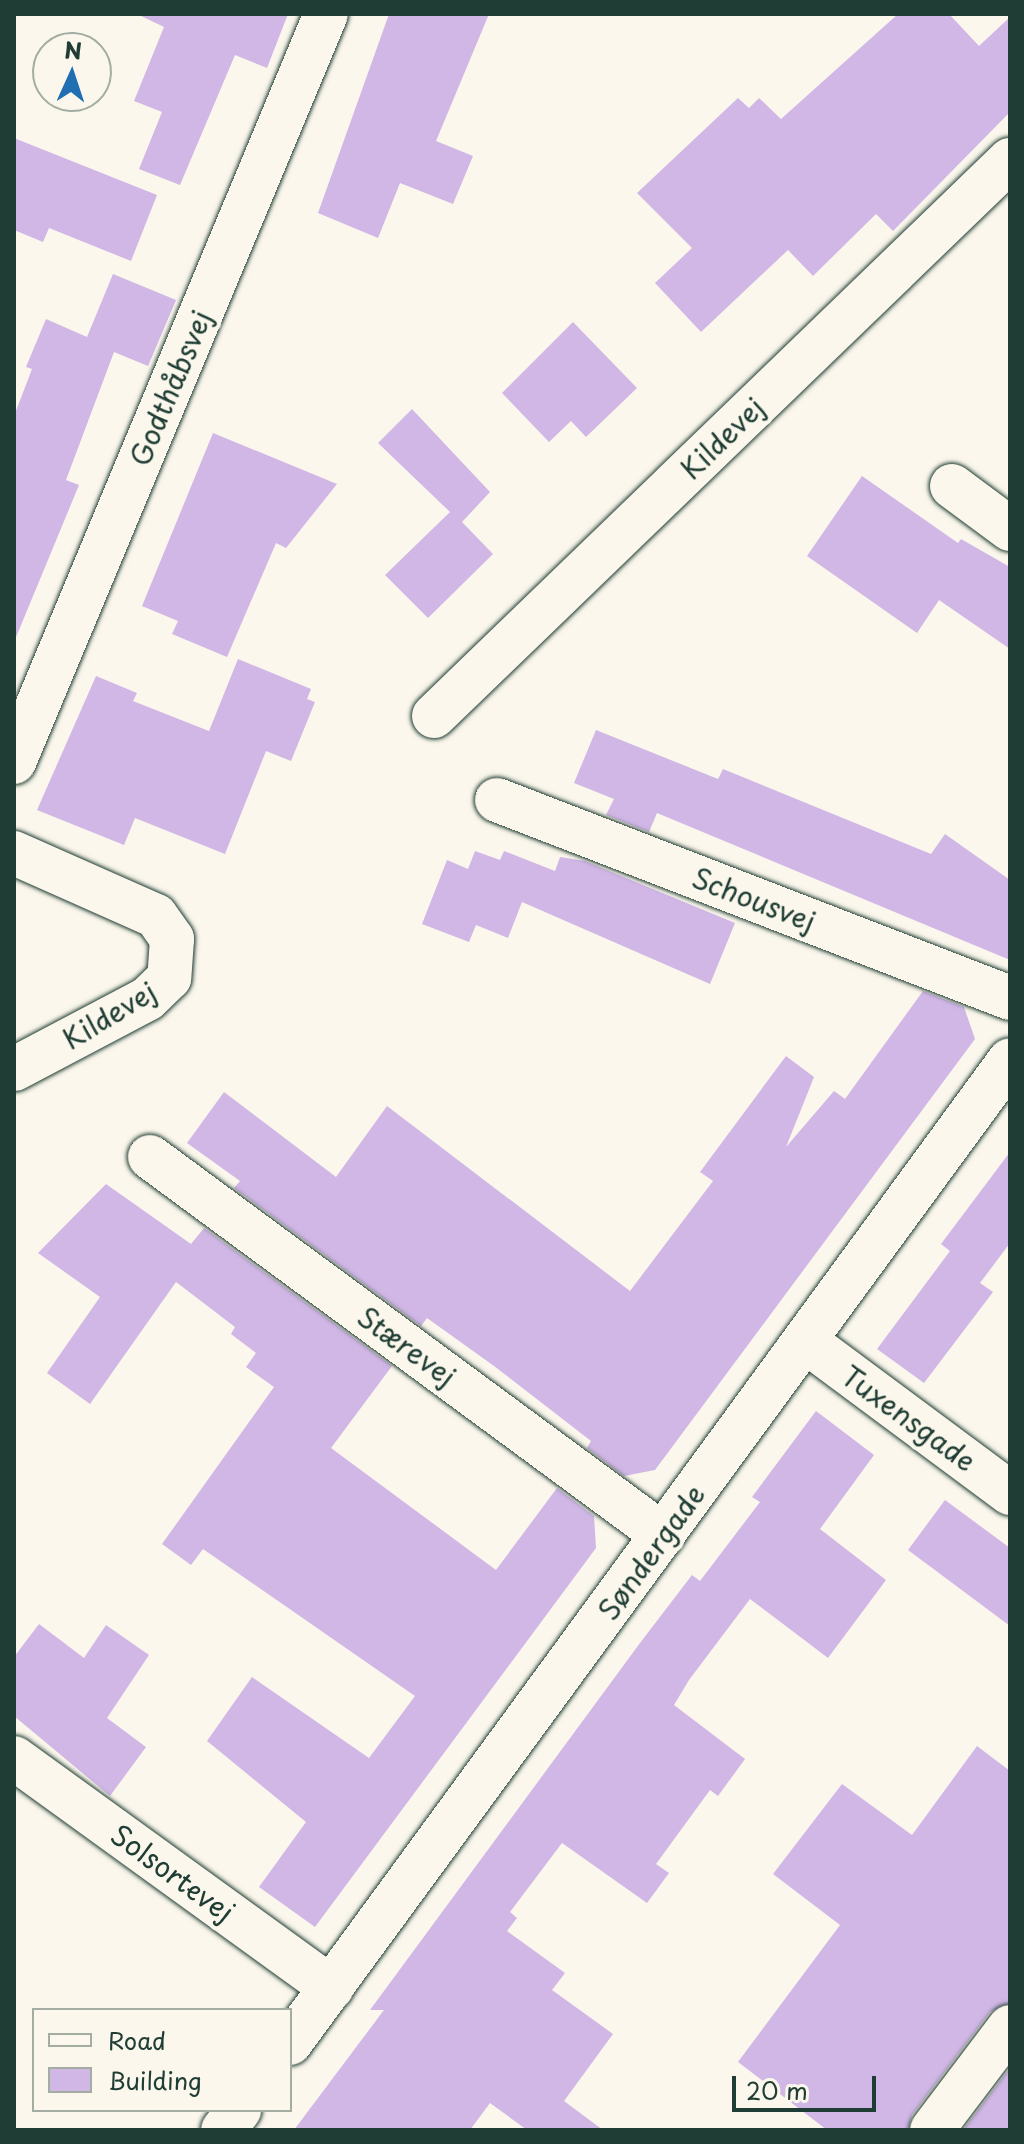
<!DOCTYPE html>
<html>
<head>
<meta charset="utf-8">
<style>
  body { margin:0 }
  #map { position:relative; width:1024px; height:2144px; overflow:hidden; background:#fbf7ec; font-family:"Playpen Sans",sans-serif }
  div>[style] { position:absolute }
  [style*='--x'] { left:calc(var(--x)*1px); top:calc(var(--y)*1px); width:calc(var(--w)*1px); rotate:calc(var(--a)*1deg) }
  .building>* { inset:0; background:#d1b7e6 }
  .roads { filter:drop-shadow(0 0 2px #1f3d34) drop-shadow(0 0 2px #1f3d34) }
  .minor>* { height:44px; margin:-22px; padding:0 22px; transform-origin:22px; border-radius:22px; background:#fbf7ec }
  .tertiary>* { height:44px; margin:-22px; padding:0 22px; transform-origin:22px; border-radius:22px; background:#fbf7ec }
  span { translate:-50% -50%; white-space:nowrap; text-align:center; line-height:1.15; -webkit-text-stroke:8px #fbf7ec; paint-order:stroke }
  .street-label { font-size:28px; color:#1f3d34 }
  .frame { position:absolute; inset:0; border:16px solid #1f3d34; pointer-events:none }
  .legend { position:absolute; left:32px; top:2008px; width:260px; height:104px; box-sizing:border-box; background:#fbf7ec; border:2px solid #a3ada2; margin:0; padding:10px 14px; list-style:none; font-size:24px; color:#1f3d34 }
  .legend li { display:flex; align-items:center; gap:16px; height:40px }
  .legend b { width:40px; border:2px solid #a3ada2 }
  .north { position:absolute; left:32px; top:32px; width:80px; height:80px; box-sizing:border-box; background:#fbf7ec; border:2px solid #a3ada2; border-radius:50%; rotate:3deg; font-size:22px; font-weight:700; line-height:32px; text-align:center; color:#1f3d34 }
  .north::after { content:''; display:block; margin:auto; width:28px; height:36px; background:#1f6fb2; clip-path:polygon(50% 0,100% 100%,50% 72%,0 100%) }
  .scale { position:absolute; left:732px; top:2076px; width:144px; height:36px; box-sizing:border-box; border:4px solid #1f3d34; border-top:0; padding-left:10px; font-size:24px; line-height:28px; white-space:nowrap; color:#1f3d34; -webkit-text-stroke:6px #fbf7ec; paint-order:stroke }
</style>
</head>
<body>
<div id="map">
  <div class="building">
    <i style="clip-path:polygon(137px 14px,288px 14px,267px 68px,235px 55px,180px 185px,139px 169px,162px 112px,134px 101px,164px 27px)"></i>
    <i style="clip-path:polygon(389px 14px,489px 14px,436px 141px,473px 156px,453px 204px,400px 183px,378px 238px,318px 213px)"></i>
    <i style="clip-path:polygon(898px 14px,949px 14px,979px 46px,1010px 17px,1010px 112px,893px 231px,876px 214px,813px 276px,788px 250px,701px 332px,655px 283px,692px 248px,637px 193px,738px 98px,749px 108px,759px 98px,781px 119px)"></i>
    <i style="clip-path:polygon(14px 138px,157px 195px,131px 261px,49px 228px,43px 242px,14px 230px)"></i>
    <i style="clip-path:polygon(113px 274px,176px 300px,148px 366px,114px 352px,66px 480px,79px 485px,14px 642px,14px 416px,32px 369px,26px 367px,46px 319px,87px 337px)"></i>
    <i style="clip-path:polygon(573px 322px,637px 388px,586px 437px,571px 421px,549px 442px,502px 393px)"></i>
    <i style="clip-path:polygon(412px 409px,490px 492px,462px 522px,493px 554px,428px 618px,385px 575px,450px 512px,378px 443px)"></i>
    <i style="clip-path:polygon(213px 433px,337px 484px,286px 548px,276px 543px,227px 657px,172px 634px,178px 621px,142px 606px)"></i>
    <i style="clip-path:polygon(862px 476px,958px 543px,961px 539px,1010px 567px,1010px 649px,939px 600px,917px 633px,807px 556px)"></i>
    <i style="clip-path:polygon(238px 659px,311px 689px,307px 699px,315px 702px,291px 761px,266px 751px,225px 854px,135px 818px,124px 845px,37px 810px,96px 676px,137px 693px,133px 701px,209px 731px)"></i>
    <i style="clip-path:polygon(596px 730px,718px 779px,723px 769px,931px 854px,945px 834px,1010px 880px,1010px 960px,657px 813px,649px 832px,606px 815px,614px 799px,574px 783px)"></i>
    <i style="clip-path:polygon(475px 851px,500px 860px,504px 851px,555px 871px,560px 857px,585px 861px,735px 923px,710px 984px,522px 902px,508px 938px,476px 925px,469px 942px,422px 924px,447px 860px,468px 869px)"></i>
    <i style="clip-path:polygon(923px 991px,964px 1007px,975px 1039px,655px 1470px,624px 1476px,587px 1448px,591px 1441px,494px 1366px,427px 1318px,421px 1326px,234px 1188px,240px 1181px,187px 1143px,224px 1092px,336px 1177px,387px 1106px,630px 1291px,713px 1181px,700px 1172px,786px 1056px,814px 1077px,786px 1147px,834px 1091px,845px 1099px)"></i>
    <i style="clip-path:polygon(1010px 1152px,1010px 1243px,980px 1283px,993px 1292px,924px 1383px,877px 1349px,950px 1251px,941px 1244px)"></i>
    <i style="clip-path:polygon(106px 1184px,191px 1244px,204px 1228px,392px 1366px,331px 1448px,496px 1570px,557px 1488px,594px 1516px,596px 1548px,315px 1927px,259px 1887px,306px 1822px,207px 1741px,252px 1677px,369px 1758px,415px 1696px,203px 1549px,191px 1565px,162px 1544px,274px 1387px,246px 1367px,256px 1353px,231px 1334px,235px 1327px,176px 1282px,90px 1404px,47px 1373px,100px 1297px,38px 1253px)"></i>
    <i style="clip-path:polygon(816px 1411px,874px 1455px,820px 1529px,886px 1580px,828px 1658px,750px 1599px,689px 1680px,674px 1705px,745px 1759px,718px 1796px,710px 1790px,656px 1864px,669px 1873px,647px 1903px,562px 1843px,510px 1912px,517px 1918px,507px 1931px,565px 1973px,552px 1990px,613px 2034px,564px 2101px,603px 2130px,527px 2130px,490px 2103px,470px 2130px,294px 2130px,384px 2010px,370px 2010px,640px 1643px,692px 1575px,700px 1581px,760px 1502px,752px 1497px)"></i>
    <i style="clip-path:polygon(945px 1500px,1010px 1548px,1010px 1626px,908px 1550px)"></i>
    <i style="clip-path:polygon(39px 1624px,84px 1658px,106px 1625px,149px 1655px,107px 1718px,146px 1747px,110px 1796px,14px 1716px,14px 1657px)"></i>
    <i style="clip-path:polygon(977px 1746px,1010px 1771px,1010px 2003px,990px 2012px,912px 2115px,908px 2130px,827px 2130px,738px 2062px,840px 1925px,773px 1874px,842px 1784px,912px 1835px)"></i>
    <i style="clip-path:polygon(1010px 2068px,1010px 2130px,963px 2130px)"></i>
  </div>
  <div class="roads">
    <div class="minor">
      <i style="--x:952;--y:486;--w:72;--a:36.6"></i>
      <i style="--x:434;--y:716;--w:801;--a:-43.99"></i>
      <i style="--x:14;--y:762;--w:810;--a:-67.36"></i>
      <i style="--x:497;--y:800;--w:550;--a:21.1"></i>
      <i style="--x:14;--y:853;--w:155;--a:23.9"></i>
      <i style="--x:156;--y:916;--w:28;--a:55"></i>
      <i style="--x:172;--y:939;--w:39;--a:94"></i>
      <i style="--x:169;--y:978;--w:30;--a:136"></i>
      <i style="--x:147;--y:999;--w:150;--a:152.2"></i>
      <i style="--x:150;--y:1157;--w:637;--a:36.38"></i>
      <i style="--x:808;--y:1343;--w:252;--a:36.6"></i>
      <i style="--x:14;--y:1758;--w:392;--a:35.9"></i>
      <i style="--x:932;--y:2130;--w:129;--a:-52.9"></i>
    </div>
    <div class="tertiary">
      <i style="--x:290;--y:2043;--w:1218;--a:-53.78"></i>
      <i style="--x:223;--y:2130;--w:26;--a:-51"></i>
    </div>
  </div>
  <div class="street-label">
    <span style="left:170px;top:388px;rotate:-67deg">Godthåbsvej</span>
    <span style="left:722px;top:438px;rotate:-44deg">Kildevej</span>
    <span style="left:754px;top:899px;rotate:21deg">Schousvej</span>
    <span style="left:109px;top:1015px;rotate:-31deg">Kildevej</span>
    <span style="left:407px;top:1346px;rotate:36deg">Stærevej</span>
    <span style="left:909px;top:1418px;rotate:36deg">Tuxensgade</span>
    <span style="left:651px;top:1552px;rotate:-54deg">Søndergade</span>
    <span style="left:173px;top:1873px;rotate:36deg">Solsortevej</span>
  </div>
  <div class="frame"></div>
  <ul class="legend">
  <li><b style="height:10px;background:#fbf7ec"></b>Road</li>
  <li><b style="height:22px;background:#d1b7e6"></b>Building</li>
  </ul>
  <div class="north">N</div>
  <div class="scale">20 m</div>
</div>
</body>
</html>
